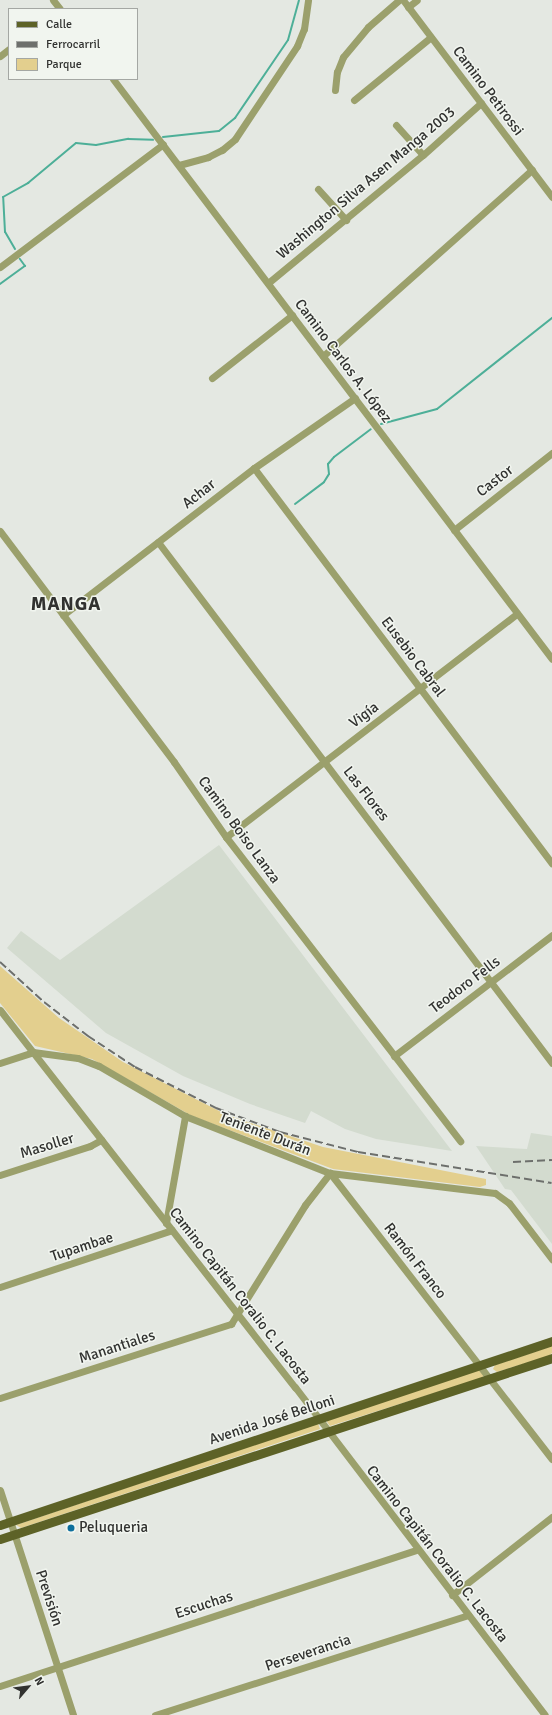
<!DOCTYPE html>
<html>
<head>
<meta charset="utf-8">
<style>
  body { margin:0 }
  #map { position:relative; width:552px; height:1715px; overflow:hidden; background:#e4e8e2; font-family:Signika,sans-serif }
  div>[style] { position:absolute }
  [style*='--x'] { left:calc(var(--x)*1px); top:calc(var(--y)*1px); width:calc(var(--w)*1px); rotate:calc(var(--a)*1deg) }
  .built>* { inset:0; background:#d3dbcf }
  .green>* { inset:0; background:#e3cf8e }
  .stream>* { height:2px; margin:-1px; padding:0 1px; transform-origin:1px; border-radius:1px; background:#4daf98 }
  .minor>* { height:7px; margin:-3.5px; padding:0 3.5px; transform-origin:3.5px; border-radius:3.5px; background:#9ba06c }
  .major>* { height:9px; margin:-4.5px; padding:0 4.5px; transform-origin:4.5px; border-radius:4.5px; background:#5d6227 }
  .rail>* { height:2px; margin-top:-1px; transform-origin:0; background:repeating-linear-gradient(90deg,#6d6f6c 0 8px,transparent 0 12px) }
  .dots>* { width:11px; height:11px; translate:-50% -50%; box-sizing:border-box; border:2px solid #f1f5ef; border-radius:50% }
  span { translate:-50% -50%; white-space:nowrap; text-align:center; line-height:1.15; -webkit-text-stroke:3px #f1f5ef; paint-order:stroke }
  .street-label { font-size:15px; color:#313230 }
  .poi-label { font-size:15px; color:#313230 }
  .left { translate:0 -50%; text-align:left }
  .district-label { font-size:19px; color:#313230; font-weight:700; letter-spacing:1px }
  .legend { position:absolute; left:8px; top:8px; width:130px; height:72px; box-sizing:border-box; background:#f1f5ef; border:1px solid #a4a7a3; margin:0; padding:5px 7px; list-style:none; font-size:12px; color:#313230 }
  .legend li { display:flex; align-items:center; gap:8px; height:20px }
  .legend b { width:20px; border:1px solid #a4a7a3 }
  .north { position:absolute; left:8px; top:1667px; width:40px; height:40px; -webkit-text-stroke:3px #f1f5ef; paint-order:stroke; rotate:62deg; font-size:11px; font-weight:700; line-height:16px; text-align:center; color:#313230 }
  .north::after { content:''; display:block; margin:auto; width:14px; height:18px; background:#313230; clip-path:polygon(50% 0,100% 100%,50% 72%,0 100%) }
</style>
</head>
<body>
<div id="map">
  <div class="built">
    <i style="clip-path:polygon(219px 845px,261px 900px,452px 1151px,376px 1139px,345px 1129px,311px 1111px,305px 1123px,250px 1104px,183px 1076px,106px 1033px,7px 948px,21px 931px,60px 960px)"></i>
    <i style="clip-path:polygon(531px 1133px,552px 1136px,552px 1244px,511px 1190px,505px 1189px,476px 1146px,527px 1149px)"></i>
  </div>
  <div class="green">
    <i style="clip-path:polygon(0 966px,59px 1018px,123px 1062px,227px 1115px,323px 1147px,486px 1179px,486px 1185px,480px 1187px,333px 1169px,192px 1116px,92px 1059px,35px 1046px,0 1003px)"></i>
    <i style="clip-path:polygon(552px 1346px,552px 1353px,549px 1356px,497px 1372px,493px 1369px,495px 1365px)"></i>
    <i style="clip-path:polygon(480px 1369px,484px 1375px,482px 1378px,330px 1426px,327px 1422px,328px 1419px)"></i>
    <i style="clip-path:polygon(318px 1423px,320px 1429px,21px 1528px,16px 1525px)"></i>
  </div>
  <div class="stream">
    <i style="--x:163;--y:137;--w:56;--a:-6.1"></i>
    <i style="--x:219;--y:131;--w:21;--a:-39"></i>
    <i style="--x:235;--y:118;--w:94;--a:-55.8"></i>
    <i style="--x:288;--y:40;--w:41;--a:-74.6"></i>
    <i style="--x:15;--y:249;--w:20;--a:-120"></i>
    <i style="--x:5;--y:232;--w:35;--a:-93"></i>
    <i style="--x:3;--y:197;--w:29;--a:-29"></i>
    <i style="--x:28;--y:183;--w:62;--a:-39.8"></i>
    <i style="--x:76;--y:143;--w:20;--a:6"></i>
    <i style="--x:96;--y:145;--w:33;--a:-11"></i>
    <i style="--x:128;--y:139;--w:25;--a:2"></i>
    <i style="--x:0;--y:284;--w:31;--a:-36"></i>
    <i style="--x:25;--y:266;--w:9;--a:-126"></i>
    <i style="--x:381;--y:424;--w:58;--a:-15"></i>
    <i style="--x:437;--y:409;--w:147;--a:-38.4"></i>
    <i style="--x:295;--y:504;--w:36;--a:-37"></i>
    <i style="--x:324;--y:482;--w:9;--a:-58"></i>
    <i style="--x:329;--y:474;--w:10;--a:-96"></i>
    <i style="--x:328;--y:464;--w:9;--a:-49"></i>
    <i style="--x:334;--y:457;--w:46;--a:-37.1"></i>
  </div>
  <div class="minor">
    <i style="--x:53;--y:0;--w:11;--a:52"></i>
    <i style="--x:403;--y:0;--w:247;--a:52.9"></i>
    <i style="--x:408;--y:7;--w:11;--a:-38"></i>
    <i style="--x:0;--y:56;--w:11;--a:-38"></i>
    <i style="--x:113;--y:79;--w:727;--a:52.88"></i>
    <i style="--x:335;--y:90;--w:18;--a:-84"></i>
    <i style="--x:337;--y:72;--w:16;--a:-68"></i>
    <i style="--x:343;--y:57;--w:39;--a:-50"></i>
    <i style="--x:368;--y:27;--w:41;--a:-41.1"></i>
    <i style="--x:354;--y:100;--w:99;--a:-39.3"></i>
    <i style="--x:396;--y:125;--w:40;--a:48"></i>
    <i style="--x:179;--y:165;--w:30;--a:-15"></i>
    <i style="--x:208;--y:157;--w:16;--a:-27"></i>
    <i style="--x:222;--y:150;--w:17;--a:-40"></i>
    <i style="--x:235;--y:139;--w:112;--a:-56.3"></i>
    <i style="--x:297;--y:46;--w:18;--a:-68"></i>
    <i style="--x:304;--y:29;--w:29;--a:-82"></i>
    <i style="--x:318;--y:189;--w:42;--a:47.9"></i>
    <i style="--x:0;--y:267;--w:204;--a:-37"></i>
    <i style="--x:268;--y:283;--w:201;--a:-39.6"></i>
    <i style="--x:423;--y:155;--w:78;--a:-41.9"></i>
    <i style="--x:323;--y:356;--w:280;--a:-41.7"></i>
    <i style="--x:212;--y:378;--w:102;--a:-38.2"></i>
    <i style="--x:254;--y:468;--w:495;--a:53"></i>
    <i style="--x:454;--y:530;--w:125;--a:-38.2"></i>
    <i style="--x:0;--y:531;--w:289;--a:53"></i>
    <i style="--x:174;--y:762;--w:91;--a:55.3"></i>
    <i style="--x:226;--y:837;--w:384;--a:52.4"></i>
    <i style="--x:158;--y:542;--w:653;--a:52.9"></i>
    <i style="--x:63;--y:615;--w:241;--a:-37.6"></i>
    <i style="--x:254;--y:468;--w:123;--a:-34.7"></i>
    <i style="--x:226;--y:837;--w:367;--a:-37.5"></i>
    <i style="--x:0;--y:1010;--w:479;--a:52"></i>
    <i style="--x:295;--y:1387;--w:412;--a:52.7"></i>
    <i style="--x:394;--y:1056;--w:199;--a:-37.4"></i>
    <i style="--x:0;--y:1063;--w:35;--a:-18"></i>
    <i style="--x:33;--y:1052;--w:45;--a:7.6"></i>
    <i style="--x:78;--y:1058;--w:22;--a:21"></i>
    <i style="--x:99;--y:1066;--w:99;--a:30.2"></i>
    <i style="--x:185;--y:1116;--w:156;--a:21.5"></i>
    <i style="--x:330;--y:1173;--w:166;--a:6.9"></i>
    <i style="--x:495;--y:1193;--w:17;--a:36"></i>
    <i style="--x:509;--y:1203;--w:71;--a:52.5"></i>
    <i style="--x:0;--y:1175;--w:95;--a:-17.9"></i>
    <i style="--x:90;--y:1146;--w:13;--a:-29"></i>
    <i style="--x:166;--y:1223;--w:109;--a:-79.9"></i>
    <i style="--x:0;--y:1287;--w:181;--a:-18.3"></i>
    <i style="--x:0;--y:1398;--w:243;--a:-17.8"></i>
    <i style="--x:231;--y:1324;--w:140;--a:-58.1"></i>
    <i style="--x:305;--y:1205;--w:41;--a:-52"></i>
    <i style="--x:330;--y:1173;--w:362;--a:52.2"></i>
    <i style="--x:0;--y:1490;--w:237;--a:72"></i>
    <i style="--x:452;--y:1595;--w:127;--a:-38"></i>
    <i style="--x:0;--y:1686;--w:439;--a:-18.1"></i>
    <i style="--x:155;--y:1715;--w:329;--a:-17.7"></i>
  </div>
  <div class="major">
    <i style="--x:0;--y:1525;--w:582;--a:-18.43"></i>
    <i style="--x:0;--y:1539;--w:581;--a:-18.15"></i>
  </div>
  <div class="rail">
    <i style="--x:0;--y:962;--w:59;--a:42.3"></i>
    <i style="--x:44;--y:1002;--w:56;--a:37.7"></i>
    <i style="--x:88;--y:1036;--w:56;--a:33.4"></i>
    <i style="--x:135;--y:1067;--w:91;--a:26.8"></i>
    <i style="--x:216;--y:1108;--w:68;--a:20.6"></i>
    <i style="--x:280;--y:1132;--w:81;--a:14.4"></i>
    <i style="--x:358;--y:1152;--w:196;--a:9.1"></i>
    <i style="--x:513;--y:1162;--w:39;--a:-3"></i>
  </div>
  <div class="dots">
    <i style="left:71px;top:1528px;background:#0d6f9d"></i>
  </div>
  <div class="street-label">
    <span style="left:488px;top:91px;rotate:53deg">Camino Petirossi</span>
    <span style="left:366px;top:183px;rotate:-40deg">Washington Silva Asen Manga 2003</span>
    <span style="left:343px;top:361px;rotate:53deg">Camino Carlos A. López</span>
    <span style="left:495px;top:481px;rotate:-38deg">Castor</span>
    <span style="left:199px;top:494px;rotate:-38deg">Achar</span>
    <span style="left:413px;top:657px;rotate:53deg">Eusebio Cabral</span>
    <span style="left:364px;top:715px;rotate:-37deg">Vigía</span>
    <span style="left:366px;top:794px;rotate:52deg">Las Flores</span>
    <span style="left:239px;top:830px;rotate:54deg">Camino Boiso Lanza</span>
    <span style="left:465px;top:985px;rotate:-37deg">Teodoro Fells</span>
    <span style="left:265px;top:1134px;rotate:21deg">Teniente Durán</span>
    <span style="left:47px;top:1146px;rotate:-17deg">Masoller</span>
    <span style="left:82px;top:1247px;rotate:-18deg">Tupambae</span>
    <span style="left:415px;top:1261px;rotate:52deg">Ramón Franco</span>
    <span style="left:240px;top:1296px;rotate:52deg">Camino Capitán Coralio C. Lacosta</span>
    <span style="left:117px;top:1347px;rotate:-18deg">Manantiales</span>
    <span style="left:272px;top:1420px;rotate:-18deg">Avenida José Belloni</span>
    <span style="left:437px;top:1554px;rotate:52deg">Camino Capitán Coralio C. Lacosta</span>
    <span style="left:49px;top:1598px;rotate:72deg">Previsión</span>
    <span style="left:204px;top:1605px;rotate:-18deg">Escuchas</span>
    <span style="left:308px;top:1653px;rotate:-18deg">Perseverancia</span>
  </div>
  <div class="poi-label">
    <span class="left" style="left:79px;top:1528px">Peluqueria</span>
  </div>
  <div class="district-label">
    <span style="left:66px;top:605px">MANGA</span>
  </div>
  <ul class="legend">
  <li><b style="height:5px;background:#5d6227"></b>Calle</li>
  <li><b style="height:5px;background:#6d6f6c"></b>Ferrocarril</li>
  <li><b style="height:11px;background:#e3cf8e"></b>Parque</li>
  </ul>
  <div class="north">N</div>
</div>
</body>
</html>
